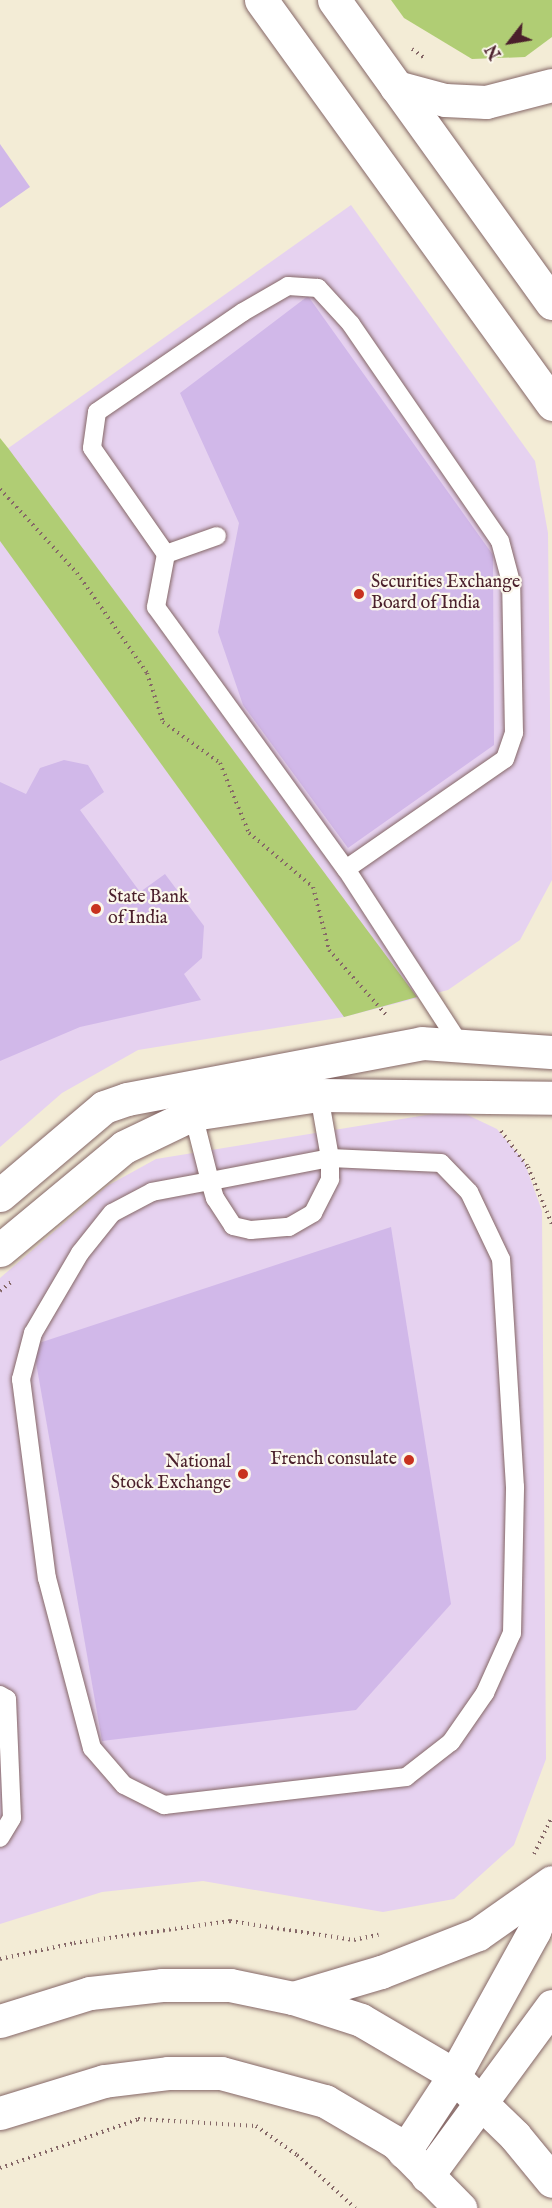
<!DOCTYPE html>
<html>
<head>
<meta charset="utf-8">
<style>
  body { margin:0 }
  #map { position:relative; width:552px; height:2208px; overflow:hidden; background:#f3ecd6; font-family:"IM FELL English",serif }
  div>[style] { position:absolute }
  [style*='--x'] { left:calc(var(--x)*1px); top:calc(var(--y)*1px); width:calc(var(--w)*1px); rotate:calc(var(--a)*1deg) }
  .built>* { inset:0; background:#e6d2f0 }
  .green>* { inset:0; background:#b0cd74 }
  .building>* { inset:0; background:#d1b8e9 }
  .path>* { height:4px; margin-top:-2px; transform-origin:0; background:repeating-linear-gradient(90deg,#856767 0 1.5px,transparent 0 6px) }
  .roads { filter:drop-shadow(0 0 2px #856767) drop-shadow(0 0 2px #856767) }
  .lane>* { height:18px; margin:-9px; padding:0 9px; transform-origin:9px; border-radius:9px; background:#fff }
  .secondary>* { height:33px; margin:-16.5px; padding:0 16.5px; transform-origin:16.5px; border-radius:16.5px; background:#fff }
  .primary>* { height:33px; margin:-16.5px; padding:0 16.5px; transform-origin:16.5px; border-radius:16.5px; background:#fff }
  .dots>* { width:16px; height:16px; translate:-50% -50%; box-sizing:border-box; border:3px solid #fbf7ec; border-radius:50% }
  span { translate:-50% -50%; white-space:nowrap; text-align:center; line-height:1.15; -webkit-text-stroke:4.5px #fbf7ec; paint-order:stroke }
  .poi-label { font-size:18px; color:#4a1f2b }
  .left { translate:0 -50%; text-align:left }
  .right { translate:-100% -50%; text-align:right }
  .north { position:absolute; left:480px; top:12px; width:60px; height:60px; -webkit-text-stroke:4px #fbf7ec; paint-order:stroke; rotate:239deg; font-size:16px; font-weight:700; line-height:24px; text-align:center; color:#4a1f2b }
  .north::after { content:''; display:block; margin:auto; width:21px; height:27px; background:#4a1f2b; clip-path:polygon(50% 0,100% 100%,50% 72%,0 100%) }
</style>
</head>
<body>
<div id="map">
  <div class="built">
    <i style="clip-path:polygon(351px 205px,535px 461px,548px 533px,552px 880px,520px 940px,448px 990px,344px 1017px,138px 1050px,62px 1093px,0 1147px,0 454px)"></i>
    <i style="clip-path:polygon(457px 1110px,497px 1129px,524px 1161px,542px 1211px,546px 1759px,514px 1845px,454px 1899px,383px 1912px,203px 1881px,102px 1892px,0 1924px,0 1278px,107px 1186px,156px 1159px)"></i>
  </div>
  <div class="green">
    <i style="clip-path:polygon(391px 0,552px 0,552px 37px,525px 57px,472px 59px,404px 18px)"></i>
    <i style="clip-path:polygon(0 438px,8px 448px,417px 997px,344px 1017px,0 541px)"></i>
  </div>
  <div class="building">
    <i style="clip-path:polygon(0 144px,30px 187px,0 208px)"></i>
    <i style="clip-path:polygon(308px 296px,493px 555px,494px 745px,348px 848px,243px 705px,218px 632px,239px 523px,180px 393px)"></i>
    <i style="clip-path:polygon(64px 760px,88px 765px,104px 792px,80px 810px,140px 892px,165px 874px,204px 926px,202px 958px,184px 974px,201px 1000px,80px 1027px,0 1061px,0 782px,26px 794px,40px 768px)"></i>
    <i style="clip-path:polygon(391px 1227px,451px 1604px,356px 1710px,102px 1741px,33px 1345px)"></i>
  </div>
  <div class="path">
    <i style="--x:412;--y:49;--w:17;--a:36"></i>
    <i style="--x:0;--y:489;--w:114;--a:47.5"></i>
    <i style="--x:77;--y:573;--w:122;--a:55"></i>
    <i style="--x:147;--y:673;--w:52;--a:71.9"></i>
    <i style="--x:163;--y:722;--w:70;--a:35.7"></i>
    <i style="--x:220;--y:763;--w:76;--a:67.5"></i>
    <i style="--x:249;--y:833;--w:84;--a:40.2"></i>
    <i style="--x:313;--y:887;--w:65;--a:75.7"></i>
    <i style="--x:329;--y:950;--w:89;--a:48.6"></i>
    <i style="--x:501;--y:1131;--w:45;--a:53.1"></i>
    <i style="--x:528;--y:1167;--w:62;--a:67.2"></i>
    <i style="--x:0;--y:1291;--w:14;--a:-39"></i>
    <i style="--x:534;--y:1854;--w:41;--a:-64.1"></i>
    <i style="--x:0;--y:1959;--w:76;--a:-12.2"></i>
    <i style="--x:74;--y:1943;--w:158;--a:-8"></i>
    <i style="--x:230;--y:1921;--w:125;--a:8.7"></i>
    <i style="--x:354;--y:1940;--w:25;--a:-12"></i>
    <i style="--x:0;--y:2168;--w:146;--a:-19.5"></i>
    <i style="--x:138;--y:2119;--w:118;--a:3.4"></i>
    <i style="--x:256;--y:2126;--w:50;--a:35.3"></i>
    <i style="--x:297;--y:2155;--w:79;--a:42.4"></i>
  </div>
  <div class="roads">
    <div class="lane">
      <i style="--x:166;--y:554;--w:54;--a:-19.4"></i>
      <i style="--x:346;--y:869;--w:193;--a:-34.7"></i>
      <i style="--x:505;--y:759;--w:28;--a:-71"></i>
      <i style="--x:514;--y:733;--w:151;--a:-91.1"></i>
      <i style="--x:511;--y:582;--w:42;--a:-105"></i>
      <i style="--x:500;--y:541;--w:263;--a:-124.5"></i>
      <i style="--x:351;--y:324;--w:49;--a:-132.5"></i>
      <i style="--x:318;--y:288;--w:30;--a:-176"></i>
      <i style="--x:288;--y:286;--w:52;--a:150"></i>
      <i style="--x:243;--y:312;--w:177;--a:145.6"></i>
      <i style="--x:97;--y:412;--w:36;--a:98"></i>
      <i style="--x:92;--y:448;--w:129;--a:55.1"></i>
      <i style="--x:166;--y:554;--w:54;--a:100.7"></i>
      <i style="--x:156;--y:607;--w:324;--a:54.1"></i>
      <i style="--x:346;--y:869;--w:211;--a:57"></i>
      <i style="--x:193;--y:1114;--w:69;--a:75.8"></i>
      <i style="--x:210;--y:1181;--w:18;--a:74"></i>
      <i style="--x:215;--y:1198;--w:33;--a:57"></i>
      <i style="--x:233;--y:1226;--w:18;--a:13"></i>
      <i style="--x:251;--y:1230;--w:38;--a:-5"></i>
      <i style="--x:289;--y:1227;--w:28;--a:-30"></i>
      <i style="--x:313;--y:1213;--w:38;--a:-63"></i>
      <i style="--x:330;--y:1179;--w:21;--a:-90"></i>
      <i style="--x:330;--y:1158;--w:122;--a:169.1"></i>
      <i style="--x:210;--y:1181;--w:59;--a:169.3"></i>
      <i style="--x:152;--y:1192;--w:45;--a:152.3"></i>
      <i style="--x:112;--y:1213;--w:51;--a:128.7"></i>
      <i style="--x:80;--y:1253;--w:93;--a:120.4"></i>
      <i style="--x:33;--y:1333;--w:48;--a:104.6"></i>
      <i style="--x:21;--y:1379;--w:201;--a:82.6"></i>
      <i style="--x:47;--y:1578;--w:176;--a:75.2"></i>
      <i style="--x:92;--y:1748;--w:49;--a:49.1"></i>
      <i style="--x:124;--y:1785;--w:45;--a:26.6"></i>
      <i style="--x:164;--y:1805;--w:244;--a:-6.6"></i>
      <i style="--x:406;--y:1777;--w:57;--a:-37.9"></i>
      <i style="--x:451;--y:1742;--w:60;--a:-55.2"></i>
      <i style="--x:485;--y:1693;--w:66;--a:-65.8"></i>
      <i style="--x:512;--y:1633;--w:146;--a:-88.8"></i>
      <i style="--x:515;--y:1487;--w:228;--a:-93.5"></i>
      <i style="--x:501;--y:1259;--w:74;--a:-115.5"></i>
      <i style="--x:469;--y:1192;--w:40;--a:-134"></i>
      <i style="--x:441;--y:1163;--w:111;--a:-177.4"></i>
      <i style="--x:330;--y:1158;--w:64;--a:-99.9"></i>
      <i style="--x:0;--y:1695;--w:8;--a:30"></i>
      <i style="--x:7;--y:1699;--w:119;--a:87.6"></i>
      <i style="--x:12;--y:1818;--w:23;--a:121"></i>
    </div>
    <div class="secondary">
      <i style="--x:261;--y:0;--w:498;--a:54.2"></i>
      <i style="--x:334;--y:0;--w:373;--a:54.3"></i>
      <i style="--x:396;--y:87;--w:51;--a:14.9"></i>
      <i style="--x:445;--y:100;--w:41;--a:2.8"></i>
      <i style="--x:486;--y:102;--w:68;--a:-14.4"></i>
      <i style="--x:0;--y:1195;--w:136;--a:-40.2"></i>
      <i style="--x:104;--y:1107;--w:24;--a:-19"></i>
      <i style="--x:127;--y:1099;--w:300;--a:-10.7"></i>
      <i style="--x:422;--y:1043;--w:130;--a:4"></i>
      <i style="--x:0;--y:1250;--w:161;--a:-39.7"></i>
      <i style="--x:124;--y:1147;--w:76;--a:-25.6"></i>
      <i style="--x:193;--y:1114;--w:127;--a:-8.6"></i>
      <i style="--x:319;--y:1095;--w:233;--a:0.7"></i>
      <i style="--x:404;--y:2152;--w:91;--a:-56.7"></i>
      <i style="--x:454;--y:2076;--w:166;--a:-61.1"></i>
      <i style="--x:534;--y:1931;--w:47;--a:-67.3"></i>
      <i style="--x:427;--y:2176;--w:211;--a:-53.7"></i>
    </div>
    <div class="primary">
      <i style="--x:293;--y:1998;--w:92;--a:-16.5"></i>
      <i style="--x:381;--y:1972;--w:104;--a:-21.4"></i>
      <i style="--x:478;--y:1934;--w:90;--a:-35.1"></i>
      <i style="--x:0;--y:2021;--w:94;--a:-17.3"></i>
      <i style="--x:90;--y:1993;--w:72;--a:-6.3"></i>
      <i style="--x:162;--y:1985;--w:68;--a:0"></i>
      <i style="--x:230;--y:1985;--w:64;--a:11.7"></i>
      <i style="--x:293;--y:1998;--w:71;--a:17.9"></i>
      <i style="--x:361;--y:2020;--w:101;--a:30.4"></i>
      <i style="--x:448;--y:2071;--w:93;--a:44.1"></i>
      <i style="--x:515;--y:2136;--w:58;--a:50.6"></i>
      <i style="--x:0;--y:2113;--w:109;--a:-17.1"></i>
      <i style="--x:104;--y:2081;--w:64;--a:-7.1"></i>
      <i style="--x:168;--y:2073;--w:53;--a:0"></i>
      <i style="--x:221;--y:2073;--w:108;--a:15.1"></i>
      <i style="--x:325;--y:2101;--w:81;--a:30.4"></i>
      <i style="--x:395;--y:2142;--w:93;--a:45.4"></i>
    </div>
  </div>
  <div class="dots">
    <i style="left:359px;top:594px;background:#c8321e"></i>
    <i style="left:96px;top:909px;background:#c8321e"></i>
    <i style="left:409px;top:1460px;background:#c8321e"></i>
    <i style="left:243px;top:1474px;background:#c8321e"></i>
  </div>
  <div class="poi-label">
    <span class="left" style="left:371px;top:594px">Securities Exchange<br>Board of India</span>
    <span class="left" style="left:108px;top:909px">State Bank<br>of India</span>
    <span class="right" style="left:397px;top:1460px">French consulate</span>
    <span class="right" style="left:231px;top:1474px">National<br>Stock Exchange</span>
  </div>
  <div class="north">N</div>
</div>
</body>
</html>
